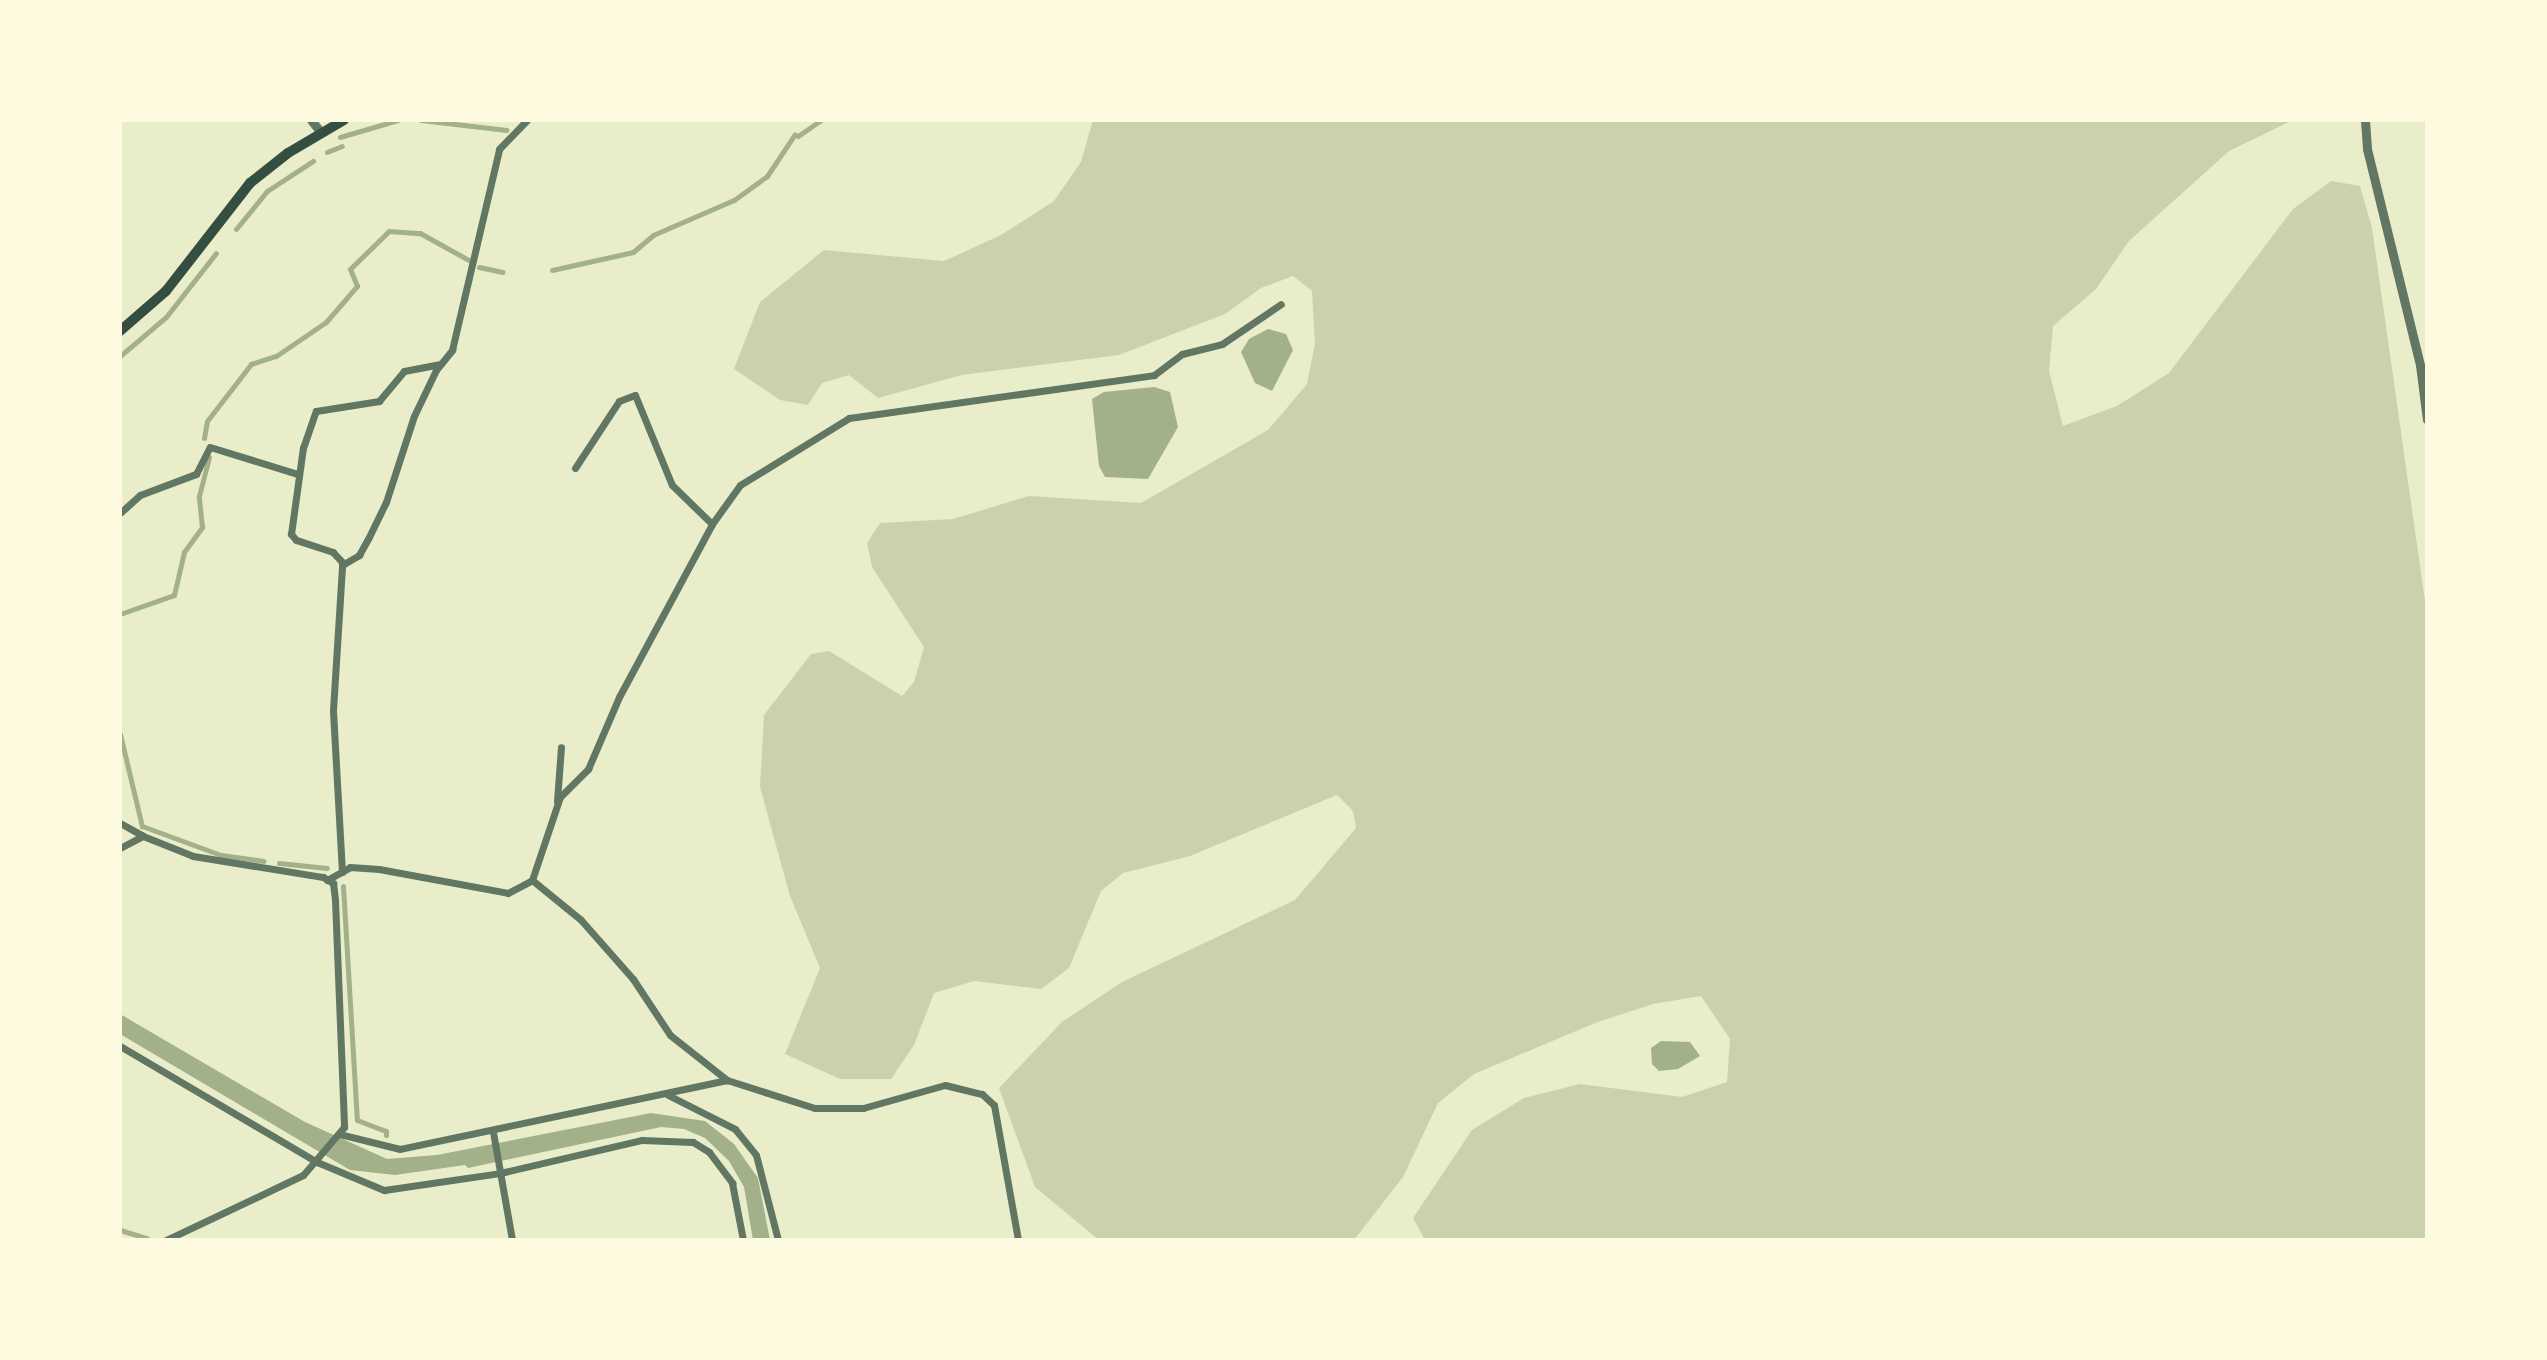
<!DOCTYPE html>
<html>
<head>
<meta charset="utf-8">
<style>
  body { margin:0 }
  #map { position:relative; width:2547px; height:1360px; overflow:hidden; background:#e9edc9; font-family:Roboto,sans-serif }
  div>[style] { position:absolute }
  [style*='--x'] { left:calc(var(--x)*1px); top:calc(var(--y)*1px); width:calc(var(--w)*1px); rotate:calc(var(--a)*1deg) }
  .green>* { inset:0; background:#cad2ad }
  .water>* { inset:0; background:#a3b18a }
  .stream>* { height:5px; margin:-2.5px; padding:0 2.5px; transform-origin:2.5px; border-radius:2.5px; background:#a3b18a }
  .minor>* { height:7px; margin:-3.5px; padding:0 3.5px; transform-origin:3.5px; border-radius:3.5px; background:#617663 }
  .tertiary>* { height:9px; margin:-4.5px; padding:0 4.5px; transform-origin:4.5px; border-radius:4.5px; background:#617663 }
  .secondary>* { height:10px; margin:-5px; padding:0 5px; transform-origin:5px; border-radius:5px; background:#344e41 }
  span { translate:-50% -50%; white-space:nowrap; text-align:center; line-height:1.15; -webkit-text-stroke:8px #fefae0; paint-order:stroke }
  .frame { position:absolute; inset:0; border:122px solid #fefae0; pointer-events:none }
</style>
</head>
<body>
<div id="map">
  <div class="green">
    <i style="clip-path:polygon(1093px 120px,2293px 120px,2229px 151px,2129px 241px,2096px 289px,2053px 326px,2049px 371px,2063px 426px,2117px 406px,2169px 373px,2293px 209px,2331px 181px,2360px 186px,2372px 228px,2427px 615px,2427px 1240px,1425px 1240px,1413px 1218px,1472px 1130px,1524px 1098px,1580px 1084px,1682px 1097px,1727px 1082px,1730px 1039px,1701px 996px,1653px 1004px,1595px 1023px,1474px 1074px,1438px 1103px,1403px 1177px,1354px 1240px,1099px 1240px,1035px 1187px,999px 1088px,1062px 1022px,1122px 982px,1295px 900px,1356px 828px,1353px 811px,1337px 795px,1190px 856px,1123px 873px,1101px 891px,1069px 968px,1041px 989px,974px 981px,934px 993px,914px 1045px,891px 1079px,840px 1079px,785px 1054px,820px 968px,790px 896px,760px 787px,764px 715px,811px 654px,829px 651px,902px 696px,914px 682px,924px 647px,872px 567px,867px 543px,880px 523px,953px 519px,1029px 496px,1141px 503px,1268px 430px,1307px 384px,1315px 344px,1312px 291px,1293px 276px,1261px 288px,1225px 314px,1119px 355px,962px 375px,878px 398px,849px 375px,822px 383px,808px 405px,780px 400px,734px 369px,760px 302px,824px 250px,944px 261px,1001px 235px,1054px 201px,1081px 162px)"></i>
  </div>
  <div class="water">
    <i style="clip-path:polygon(1268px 329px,1286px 334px,1293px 350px,1272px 391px,1255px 383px,1241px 352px,1249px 339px)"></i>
    <i style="clip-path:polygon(1154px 387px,1170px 392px,1178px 427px,1148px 479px,1105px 477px,1099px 466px,1092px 399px,1104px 392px)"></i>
    <i style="clip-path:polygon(120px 1014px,305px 1122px,387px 1159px,437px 1155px,651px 1113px,705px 1121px,734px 1144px,758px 1178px,770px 1240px,753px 1240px,744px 1187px,729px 1161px,705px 1138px,684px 1129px,661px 1127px,468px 1168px,465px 1165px,395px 1175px,350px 1170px,120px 1034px)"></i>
    <i style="clip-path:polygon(1661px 1041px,1690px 1042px,1700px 1056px,1678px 1069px,1659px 1071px,1652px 1064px,1651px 1048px)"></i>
  </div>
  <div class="stream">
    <i style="--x:421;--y:120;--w:86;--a:6.7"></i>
    <i style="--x:798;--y:136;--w:28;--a:-35"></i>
    <i style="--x:340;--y:137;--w:60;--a:-16.3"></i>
    <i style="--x:327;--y:152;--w:16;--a:-22"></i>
    <i style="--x:236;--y:229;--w:49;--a:-50.8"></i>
    <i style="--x:267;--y:191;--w:55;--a:-33.1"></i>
    <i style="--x:479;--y:267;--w:24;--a:12"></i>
    <i style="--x:552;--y:270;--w:83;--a:-12.5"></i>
    <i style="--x:633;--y:252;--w:26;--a:-40"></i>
    <i style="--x:653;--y:235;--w:88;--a:-23.4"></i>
    <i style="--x:734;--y:200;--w:41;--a:-36"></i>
    <i style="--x:767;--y:176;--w:50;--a:-56.3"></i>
    <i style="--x:120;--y:356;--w:60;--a:-40.3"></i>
    <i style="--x:166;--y:317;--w:81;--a:-52"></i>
    <i style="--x:204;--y:438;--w:17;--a:-80"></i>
    <i style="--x:207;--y:421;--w:72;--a:-52.3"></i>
    <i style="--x:251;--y:364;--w:26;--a:-18"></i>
    <i style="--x:276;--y:356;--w:60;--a:-34.2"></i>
    <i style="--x:326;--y:322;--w:48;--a:-49.3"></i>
    <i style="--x:357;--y:286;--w:18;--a:-112"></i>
    <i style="--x:350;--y:269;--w:54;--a:-44.3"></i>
    <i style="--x:389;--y:231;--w:31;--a:4"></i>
    <i style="--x:420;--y:233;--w:60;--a:29.1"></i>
    <i style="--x:120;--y:614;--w:57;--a:-19.4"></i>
    <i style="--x:174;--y:595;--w:44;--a:-76.9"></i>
    <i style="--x:184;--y:552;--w:31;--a:-54"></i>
    <i style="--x:202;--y:527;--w:31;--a:-96"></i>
    <i style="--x:199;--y:496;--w:40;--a:-75.6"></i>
    <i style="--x:120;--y:734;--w:95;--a:76.6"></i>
    <i style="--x:142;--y:826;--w:84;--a:20.2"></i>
    <i style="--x:221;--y:855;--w:43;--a:7.9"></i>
    <i style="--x:279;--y:863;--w:48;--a:5.9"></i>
    <i style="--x:343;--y:886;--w:234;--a:86.6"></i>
    <i style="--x:357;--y:1120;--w:31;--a:21"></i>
    <i style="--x:386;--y:1131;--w:4;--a:90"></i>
    <i style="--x:120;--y:1230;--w:28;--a:17"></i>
  </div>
  <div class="minor">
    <i style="--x:575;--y:468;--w:80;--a:-56.7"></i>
    <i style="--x:619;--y:401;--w:17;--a:-21"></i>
    <i style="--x:635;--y:395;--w:97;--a:67.7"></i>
    <i style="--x:672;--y:485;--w:56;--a:44.3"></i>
    <i style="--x:120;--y:513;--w:27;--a:-42"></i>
    <i style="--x:140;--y:495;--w:60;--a:-20.6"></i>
    <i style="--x:196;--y:474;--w:30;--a:-63"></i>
    <i style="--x:210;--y:447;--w:92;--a:17.1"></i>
    <i style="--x:344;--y:564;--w:16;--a:-133"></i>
    <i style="--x:333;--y:552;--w:39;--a:-162"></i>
    <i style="--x:296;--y:540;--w:8;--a:-130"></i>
    <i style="--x:291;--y:534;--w:87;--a:-82.1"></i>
    <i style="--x:303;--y:448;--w:39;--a:-71"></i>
    <i style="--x:316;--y:411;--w:64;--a:-9"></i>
    <i style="--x:379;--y:401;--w:39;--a:-50"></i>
    <i style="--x:404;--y:371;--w:37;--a:-11"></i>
    <i style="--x:557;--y:801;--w:54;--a:-85.8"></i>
    <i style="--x:120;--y:823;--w:26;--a:29"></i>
    <i style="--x:120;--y:848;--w:26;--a:-28"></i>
    <i style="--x:143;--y:836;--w:54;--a:21.8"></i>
    <i style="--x:193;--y:856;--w:132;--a:9.2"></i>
    <i style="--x:323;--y:877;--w:12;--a:31"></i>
    <i style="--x:333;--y:883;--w:17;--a:83"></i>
    <i style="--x:335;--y:900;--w:227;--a:87.7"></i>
    <i style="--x:344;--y:1127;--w:63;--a:130.5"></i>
    <i style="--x:303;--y:1175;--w:152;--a:154.6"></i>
    <i style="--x:342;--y:872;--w:162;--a:-93.2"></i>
    <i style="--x:333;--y:710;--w:145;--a:-86.4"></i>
    <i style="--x:342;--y:565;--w:20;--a:-30"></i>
    <i style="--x:359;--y:555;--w:18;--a:-61"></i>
    <i style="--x:368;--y:539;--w:41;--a:-64.1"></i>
    <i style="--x:386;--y:502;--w:90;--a:-72"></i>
    <i style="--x:414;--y:416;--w:51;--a:-64.4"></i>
    <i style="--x:436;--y:370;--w:26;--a:-51"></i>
    <i style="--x:452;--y:350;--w:206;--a:-76.8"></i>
    <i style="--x:499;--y:149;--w:40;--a:-46"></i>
    <i style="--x:327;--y:880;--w:26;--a:-29"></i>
    <i style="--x:350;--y:867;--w:29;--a:4"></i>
    <i style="--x:379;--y:869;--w:131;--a:10.5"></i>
    <i style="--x:508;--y:893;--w:27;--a:-28"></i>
    <i style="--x:532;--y:880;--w:63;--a:39.2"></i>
    <i style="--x:581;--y:920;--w:79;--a:48.6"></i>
    <i style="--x:633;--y:979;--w:67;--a:56.5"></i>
    <i style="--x:670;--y:1035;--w:73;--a:38.3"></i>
    <i style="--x:727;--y:1080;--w:334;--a:168.1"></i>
    <i style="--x:400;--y:1149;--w:63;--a:-166.2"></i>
    <i style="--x:532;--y:880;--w:88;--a:-71.4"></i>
    <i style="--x:560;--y:797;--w:40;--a:-45"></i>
    <i style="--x:588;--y:769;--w:78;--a:-66.7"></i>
    <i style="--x:619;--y:697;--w:196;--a:-61.7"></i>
    <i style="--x:712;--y:524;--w:48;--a:-54.3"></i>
    <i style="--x:740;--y:485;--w:128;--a:-31.6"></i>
    <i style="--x:849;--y:418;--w:308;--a:-8"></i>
    <i style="--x:1154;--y:375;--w:35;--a:-37"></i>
    <i style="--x:1182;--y:354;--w:41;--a:-14"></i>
    <i style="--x:1222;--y:344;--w:71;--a:-34.1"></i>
    <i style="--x:120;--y:1046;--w:229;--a:30.5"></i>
    <i style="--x:317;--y:1162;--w:73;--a:22.7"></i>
    <i style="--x:384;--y:1190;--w:117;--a:-8.3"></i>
    <i style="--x:500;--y:1173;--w:146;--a:-13.1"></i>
    <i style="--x:642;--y:1140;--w:51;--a:2.2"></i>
    <i style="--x:693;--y:1142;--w:19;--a:32"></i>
    <i style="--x:709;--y:1152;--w:39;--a:53"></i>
    <i style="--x:732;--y:1183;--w:58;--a:79.1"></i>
    <i style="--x:727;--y:1080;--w:92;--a:17.7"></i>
    <i style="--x:815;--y:1108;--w:48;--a:0"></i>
    <i style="--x:863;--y:1108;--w:85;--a:-15.7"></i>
    <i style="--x:945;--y:1085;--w:38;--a:14"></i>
    <i style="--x:982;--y:1094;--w:16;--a:43"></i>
    <i style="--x:994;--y:1105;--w:137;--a:79.9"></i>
    <i style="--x:668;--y:1095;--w:75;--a:26.9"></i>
    <i style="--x:735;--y:1129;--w:33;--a:51"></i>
    <i style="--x:756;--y:1155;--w:88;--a:75.5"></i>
    <i style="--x:493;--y:1132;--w:110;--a:80"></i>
  </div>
  <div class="tertiary">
    <i style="--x:311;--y:120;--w:14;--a:51"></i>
    <i style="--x:2365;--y:120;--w:29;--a:86"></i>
    <i style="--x:2367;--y:149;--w:222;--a:76.2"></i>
    <i style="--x:2420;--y:365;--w:55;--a:82.7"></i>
  </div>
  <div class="secondary">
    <i style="--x:120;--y:331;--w:61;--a:-41"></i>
    <i style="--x:166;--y:291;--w:137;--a:-52.1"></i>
    <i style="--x:250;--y:183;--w:48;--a:-38.3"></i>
    <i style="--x:288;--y:153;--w:65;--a:-30.5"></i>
  </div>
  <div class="frame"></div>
</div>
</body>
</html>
